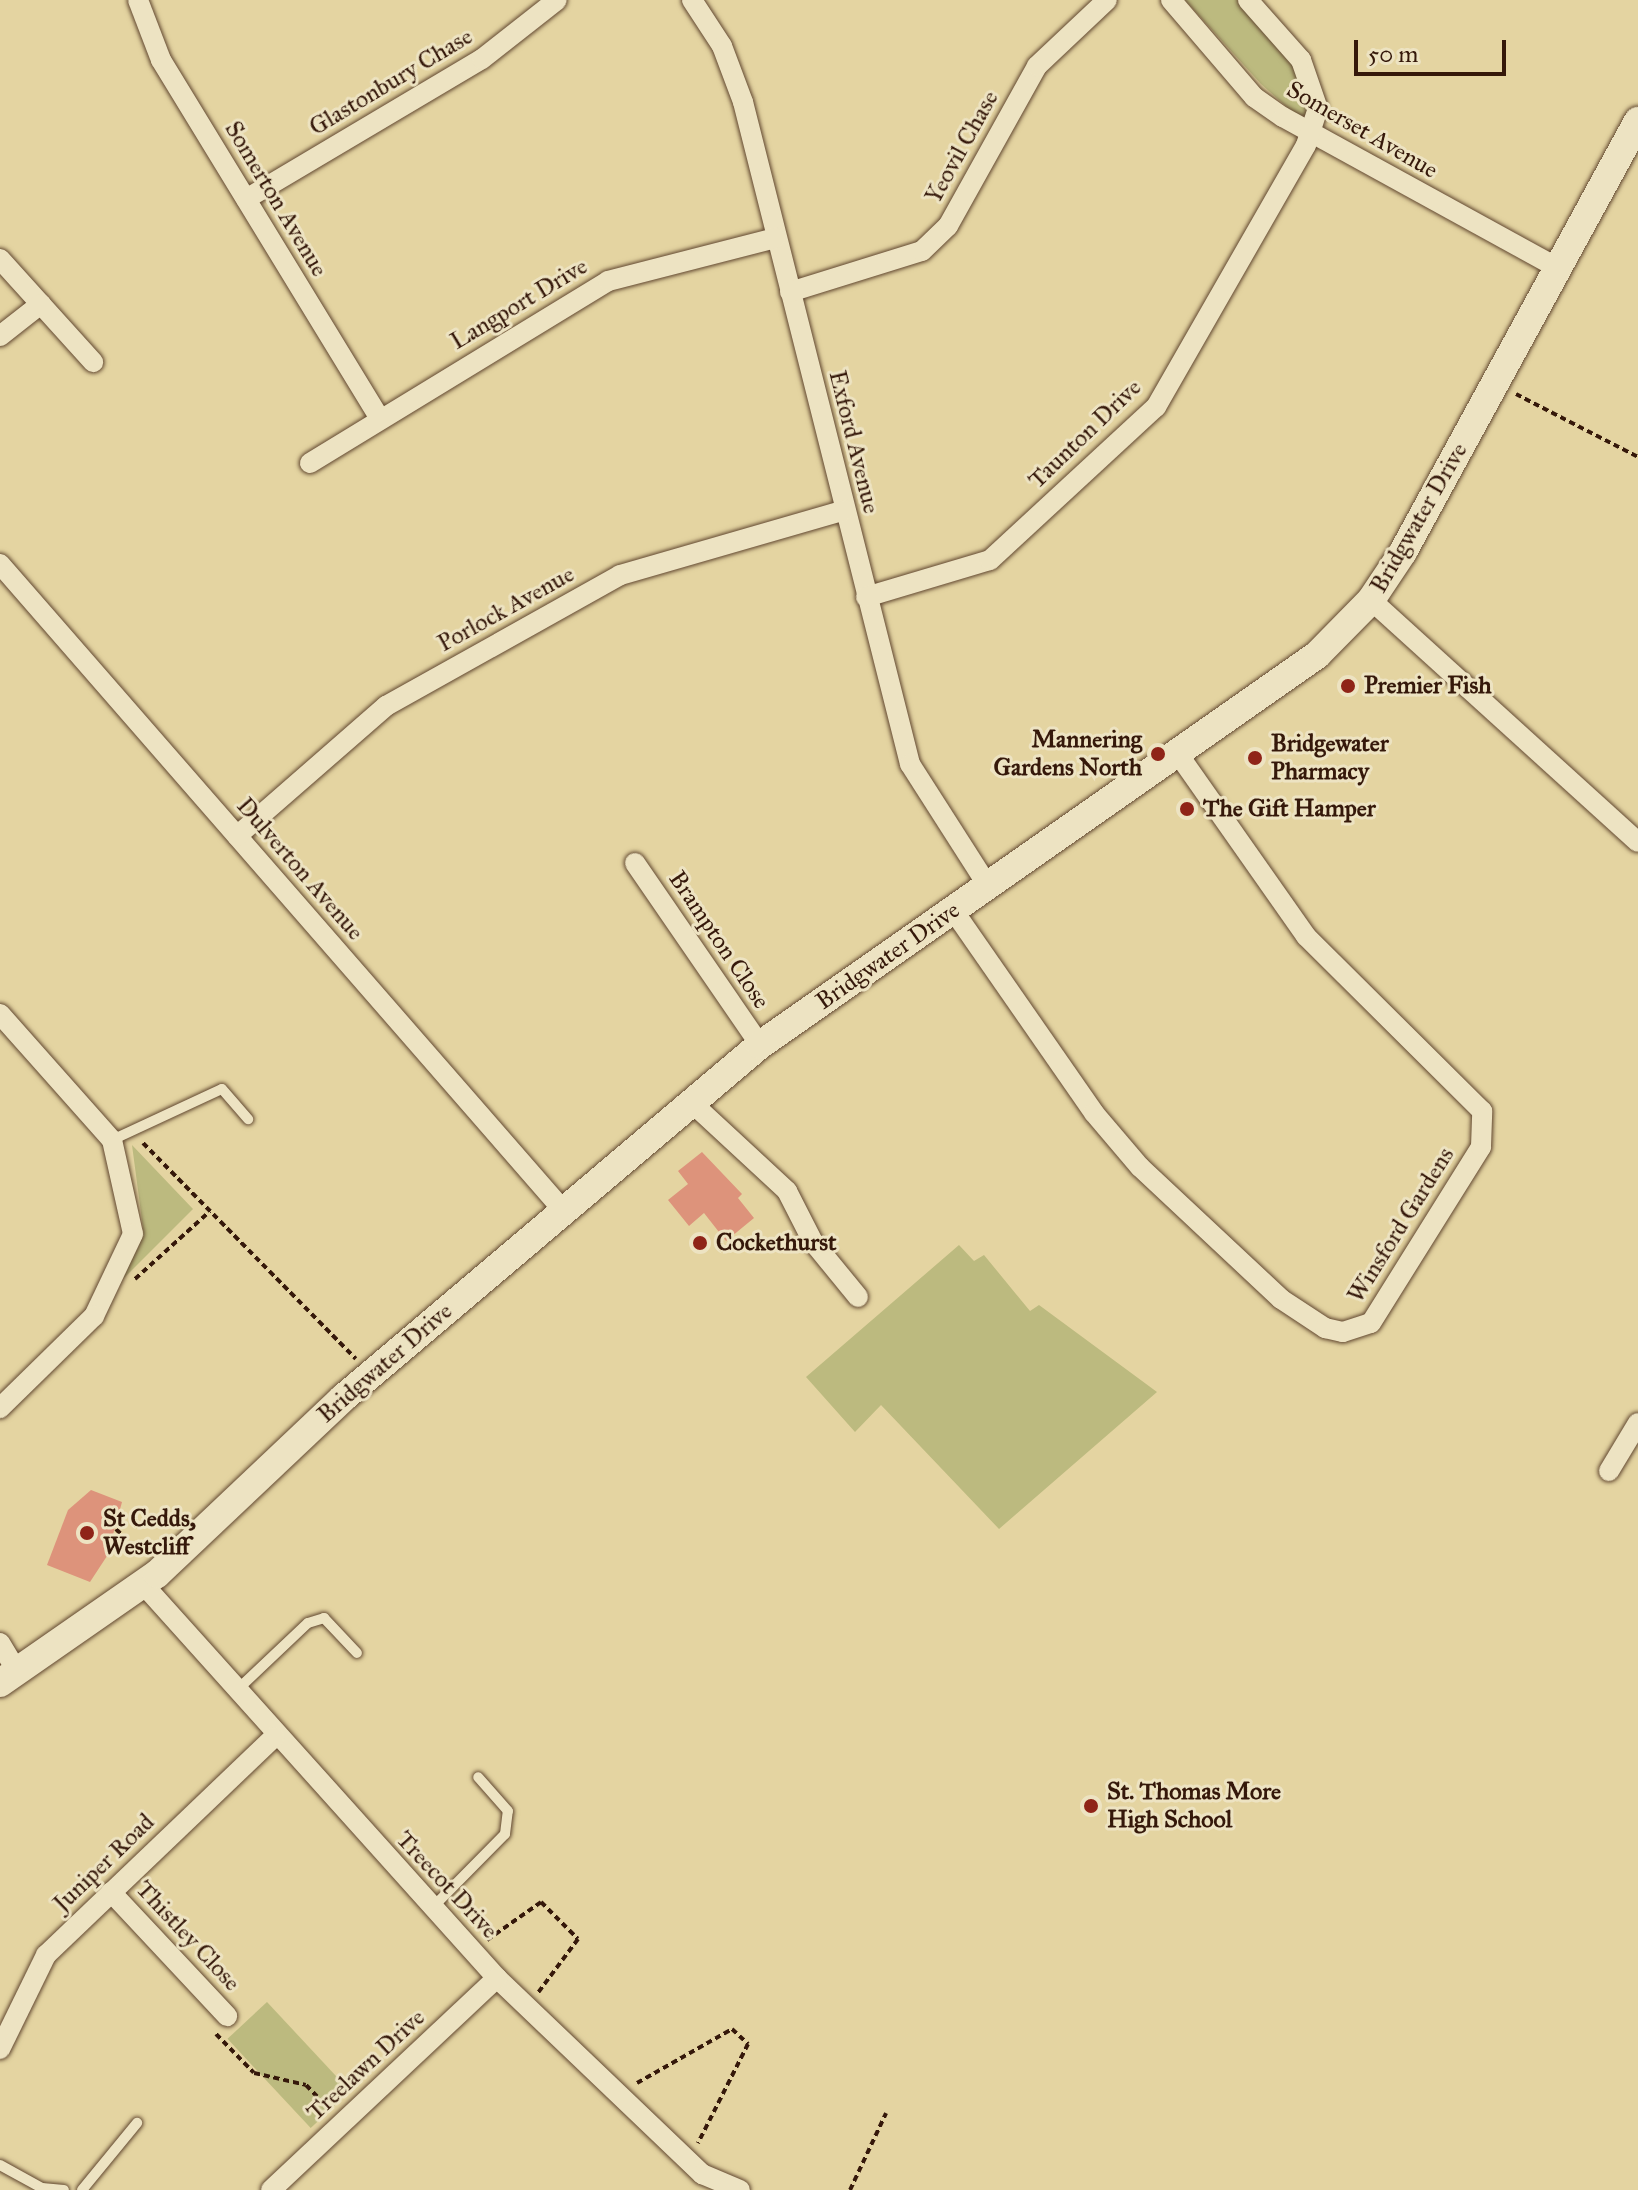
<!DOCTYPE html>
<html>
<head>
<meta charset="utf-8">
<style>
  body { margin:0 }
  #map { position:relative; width:1638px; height:2190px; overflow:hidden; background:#e4d4a1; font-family:"IM FELL Great Primer",serif }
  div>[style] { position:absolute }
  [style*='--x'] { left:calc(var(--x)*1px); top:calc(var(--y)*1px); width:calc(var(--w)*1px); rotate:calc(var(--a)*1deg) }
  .green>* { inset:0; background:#bcba7f; transform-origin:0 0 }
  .building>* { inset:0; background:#dd937b }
  .path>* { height:4px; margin-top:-2px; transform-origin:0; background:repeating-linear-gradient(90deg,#35180a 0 6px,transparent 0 10px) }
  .roads { filter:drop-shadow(0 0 2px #614730) drop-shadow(0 0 2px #614730) }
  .lane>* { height:10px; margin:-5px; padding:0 5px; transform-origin:5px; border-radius:5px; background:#ede3c2 }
  .street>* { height:20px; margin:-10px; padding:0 10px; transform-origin:10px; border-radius:10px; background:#ede3c2 }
  .secondary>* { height:28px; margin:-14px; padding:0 14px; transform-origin:14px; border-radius:14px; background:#ede3c2 }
  .dots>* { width:22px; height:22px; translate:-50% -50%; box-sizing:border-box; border:4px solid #ede3c2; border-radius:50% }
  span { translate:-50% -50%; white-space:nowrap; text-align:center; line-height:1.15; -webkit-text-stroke:6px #ede3c2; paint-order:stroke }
  .street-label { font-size:24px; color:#35180a }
  .poi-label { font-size:24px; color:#35180a; font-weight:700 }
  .left { translate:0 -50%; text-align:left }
  .right { translate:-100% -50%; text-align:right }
  .scale { position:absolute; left:1354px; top:40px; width:152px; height:36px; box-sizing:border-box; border:4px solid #35180a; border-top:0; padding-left:10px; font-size:24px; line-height:28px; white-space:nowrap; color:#35180a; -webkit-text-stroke:6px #ede3c2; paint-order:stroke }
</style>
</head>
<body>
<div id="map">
  <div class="green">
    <i style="clip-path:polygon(1185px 0,1237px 0,1246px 7px,1281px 44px,1311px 95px,1306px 115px,1297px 116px,1261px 84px)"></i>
    <i style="clip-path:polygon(132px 1145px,193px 1209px,123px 1279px,143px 1228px)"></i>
    <i style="clip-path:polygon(959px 1245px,974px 1261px,984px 1255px,1030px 1311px,1039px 1305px,1157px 1392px,999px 1529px,881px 1405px,855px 1432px,806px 1377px)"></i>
    <i style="left:267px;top:2002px;width:122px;height:54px;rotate:47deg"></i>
  </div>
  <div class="building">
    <i style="clip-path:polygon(702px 1152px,742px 1194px,738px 1198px,754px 1218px,726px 1241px,704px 1213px,689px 1226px,668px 1200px,688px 1184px,678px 1171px)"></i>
    <i style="clip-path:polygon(91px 1490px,122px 1502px,107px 1556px,90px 1582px,47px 1565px,68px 1510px)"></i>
  </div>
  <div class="path">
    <i style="--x:1516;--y:394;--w:137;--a:27.3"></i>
    <i style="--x:143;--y:1143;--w:303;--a:45.4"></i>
    <i style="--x:135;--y:1279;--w:101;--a:-42.2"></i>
    <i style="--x:116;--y:1529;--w:37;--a:46"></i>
    <i style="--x:487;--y:1940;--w:66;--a:-35.1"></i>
    <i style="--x:541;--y:1902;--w:52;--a:45"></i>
    <i style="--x:578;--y:1939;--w:69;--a:126.7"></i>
    <i style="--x:216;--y:2034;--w:54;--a:45.7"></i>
    <i style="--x:254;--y:2073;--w:53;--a:13"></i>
    <i style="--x:306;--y:2085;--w:35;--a:46"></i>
    <i style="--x:637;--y:2083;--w:109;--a:-29.6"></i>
    <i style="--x:732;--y:2029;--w:22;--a:43"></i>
    <i style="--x:748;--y:2044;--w:111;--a:116.8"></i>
    <i style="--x:850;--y:2190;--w:85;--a:-64.9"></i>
  </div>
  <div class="roads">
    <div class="lane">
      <i style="--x:112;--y:1140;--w:121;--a:-24.9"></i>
      <i style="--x:222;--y:1089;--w:40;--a:49"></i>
      <i style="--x:236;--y:1691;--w:99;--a:-43.4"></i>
      <i style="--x:308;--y:1623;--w:17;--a:-17"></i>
      <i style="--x:324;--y:1618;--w:48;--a:46.7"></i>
      <i style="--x:432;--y:1908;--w:104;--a:-45.4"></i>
      <i style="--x:505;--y:1834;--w:23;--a:-83"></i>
      <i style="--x:508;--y:1811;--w:45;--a:-131.4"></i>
      <i style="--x:0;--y:2165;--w:48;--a:28.7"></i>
      <i style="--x:42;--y:2188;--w:22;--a:5"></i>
      <i style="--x:82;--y:2190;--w:87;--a:-50.6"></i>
    </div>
    <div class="street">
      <i style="--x:138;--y:0;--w:64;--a:69"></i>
      <i style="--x:161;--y:60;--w:421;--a:58.6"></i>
      <i style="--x:692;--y:0;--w:55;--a:56.9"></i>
      <i style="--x:722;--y:46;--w:60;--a:69.4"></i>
      <i style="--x:743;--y:102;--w:683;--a:75.84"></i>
      <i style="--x:910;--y:764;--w:145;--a:57.4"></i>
      <i style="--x:1171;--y:0;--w:128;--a:49.4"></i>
      <i style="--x:1254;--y:97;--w:35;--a:35"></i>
      <i style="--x:1283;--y:117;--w:314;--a:28.8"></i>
      <i style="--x:246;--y:199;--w:274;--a:-30.7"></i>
      <i style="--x:482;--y:59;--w:95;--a:-38.2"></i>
      <i style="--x:0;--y:259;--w:139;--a:47.9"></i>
      <i style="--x:790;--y:292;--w:138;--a:-17.3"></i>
      <i style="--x:922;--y:251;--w:36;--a:-44"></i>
      <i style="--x:948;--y:226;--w:183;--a:-60.9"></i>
      <i style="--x:1037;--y:66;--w:96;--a:-43.3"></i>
      <i style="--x:0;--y:336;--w:52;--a:-38"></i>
      <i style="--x:310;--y:463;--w:349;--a:-31.4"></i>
      <i style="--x:608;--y:281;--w:173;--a:-14.4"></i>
      <i style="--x:0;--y:564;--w:855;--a:48.93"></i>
      <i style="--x:866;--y:597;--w:129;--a:-16.6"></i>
      <i style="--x:990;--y:560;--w:226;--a:-42.7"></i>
      <i style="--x:1156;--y:407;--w:302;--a:-60.2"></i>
      <i style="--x:1306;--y:145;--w:38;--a:-72"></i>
      <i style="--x:1318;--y:109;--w:52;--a:-109.1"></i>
      <i style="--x:1301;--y:60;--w:80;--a:-131.5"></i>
      <i style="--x:1371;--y:600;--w:360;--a:42.2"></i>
      <i style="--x:237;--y:836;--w:198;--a:-41.1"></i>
      <i style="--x:386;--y:706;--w:268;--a:-29.2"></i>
      <i style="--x:620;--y:575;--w:234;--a:-16.1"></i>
      <i style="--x:635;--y:863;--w:221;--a:55.5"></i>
      <i style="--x:953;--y:910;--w:247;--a:55.2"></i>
      <i style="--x:1094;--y:1113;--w:71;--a:49.6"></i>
      <i style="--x:1140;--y:1167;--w:193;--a:43.1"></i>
      <i style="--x:1281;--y:1299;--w:53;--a:33.4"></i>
      <i style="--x:1325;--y:1328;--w:18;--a:13"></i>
      <i style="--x:1343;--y:1332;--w:29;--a:-18"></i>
      <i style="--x:1371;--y:1323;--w:208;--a:-58"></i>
      <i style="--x:1481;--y:1147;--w:36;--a:-88"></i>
      <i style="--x:1482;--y:1111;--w:248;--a:-135.2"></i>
      <i style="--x:1306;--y:936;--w:221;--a:-125.1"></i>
      <i style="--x:0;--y:1014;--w:169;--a:48.4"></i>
      <i style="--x:112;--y:1140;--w:96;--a:77.4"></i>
      <i style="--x:133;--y:1234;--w:91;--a:115.4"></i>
      <i style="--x:94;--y:1316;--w:132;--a:135.6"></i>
      <i style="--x:691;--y:1102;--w:131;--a:42.8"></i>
      <i style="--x:787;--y:1191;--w:57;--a:63"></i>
      <i style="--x:813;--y:1242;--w:71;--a:50.7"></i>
      <i style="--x:1609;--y:1471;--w:56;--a:-58.9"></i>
      <i style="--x:143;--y:1584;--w:530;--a:48.06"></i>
      <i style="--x:497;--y:1978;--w:284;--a:43.7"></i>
      <i style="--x:702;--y:2174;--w:41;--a:22.8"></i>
      <i style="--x:0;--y:1643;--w:35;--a:59"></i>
      <i style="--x:111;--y:1892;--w:170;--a:46.9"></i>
      <i style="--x:0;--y:2049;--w:105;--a:-63.9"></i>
      <i style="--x:46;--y:1955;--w:315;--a:-43.7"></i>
      <i style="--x:271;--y:2190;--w:310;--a:-43.2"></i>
    </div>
    <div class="secondary">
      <i style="--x:0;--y:1683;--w:191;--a:-34.8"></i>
      <i style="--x:157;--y:1574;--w:256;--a:-43.4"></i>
      <i style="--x:343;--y:1398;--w:546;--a:-40.25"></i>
      <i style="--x:760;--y:1045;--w:680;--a:-35"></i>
      <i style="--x:1317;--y:655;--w:77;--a:-45.5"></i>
      <i style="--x:1371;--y:600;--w:58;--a:-56.3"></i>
      <i style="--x:1403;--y:552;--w:491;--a:-61.4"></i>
    </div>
  </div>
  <div class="dots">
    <i style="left:1348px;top:686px;background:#8f2418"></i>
    <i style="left:1158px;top:754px;background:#8f2418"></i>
    <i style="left:1255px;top:758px;background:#8f2418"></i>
    <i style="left:1187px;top:809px;background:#8f2418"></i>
    <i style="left:700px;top:1243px;background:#8f2418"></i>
    <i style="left:87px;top:1533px;background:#8f2418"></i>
    <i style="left:1091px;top:1806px;background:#8f2418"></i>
  </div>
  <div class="street-label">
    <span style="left:391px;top:82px;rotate:-31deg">Glastonbury Chase</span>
    <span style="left:1362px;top:130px;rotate:30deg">Somerset Avenue</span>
    <span style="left:962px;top:147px;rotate:-61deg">Yeovil Chase</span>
    <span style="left:276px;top:199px;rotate:59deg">Somerton Avenue</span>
    <span style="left:519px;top:304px;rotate:-31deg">Langport Drive</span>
    <span style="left:1085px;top:434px;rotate:-44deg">Taunton Drive</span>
    <span style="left:854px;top:442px;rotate:76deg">Exford Avenue</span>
    <span style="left:1419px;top:518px;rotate:-60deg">Bridgwater Drive</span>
    <span style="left:506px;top:609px;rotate:-29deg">Porlock Avenue</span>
    <span style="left:300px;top:869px;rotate:49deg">Dulverton Avenue</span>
    <span style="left:719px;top:940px;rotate:56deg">Brampton Close</span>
    <span style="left:888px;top:956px;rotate:-35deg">Bridgwater Drive</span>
    <span style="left:1401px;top:1225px;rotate:-58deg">Winsford Gardens</span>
    <span style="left:385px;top:1363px;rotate:-41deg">Bridgwater Drive</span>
    <span style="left:104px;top:1863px;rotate:-44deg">Juniper Road</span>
    <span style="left:447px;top:1885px;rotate:47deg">Treecot Drive</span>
    <span style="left:188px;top:1936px;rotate:47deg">Thistley Close</span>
    <span style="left:366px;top:2065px;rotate:-43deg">Treelawn Drive</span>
  </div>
  <div class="poi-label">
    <span class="left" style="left:1364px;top:686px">Premier Fish</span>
    <span class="right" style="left:1142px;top:754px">Mannering<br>Gardens North</span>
    <span class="left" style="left:1271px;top:758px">Bridgewater<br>Pharmacy</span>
    <span class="left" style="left:1203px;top:809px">The Gift Hamper</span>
    <span class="left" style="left:716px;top:1243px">Cockethurst</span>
    <span class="left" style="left:103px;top:1533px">St Cedds,<br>Westcliff</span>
    <span class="left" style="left:1107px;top:1806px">St. Thomas More<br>High School</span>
  </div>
  <div class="scale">50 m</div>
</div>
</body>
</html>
